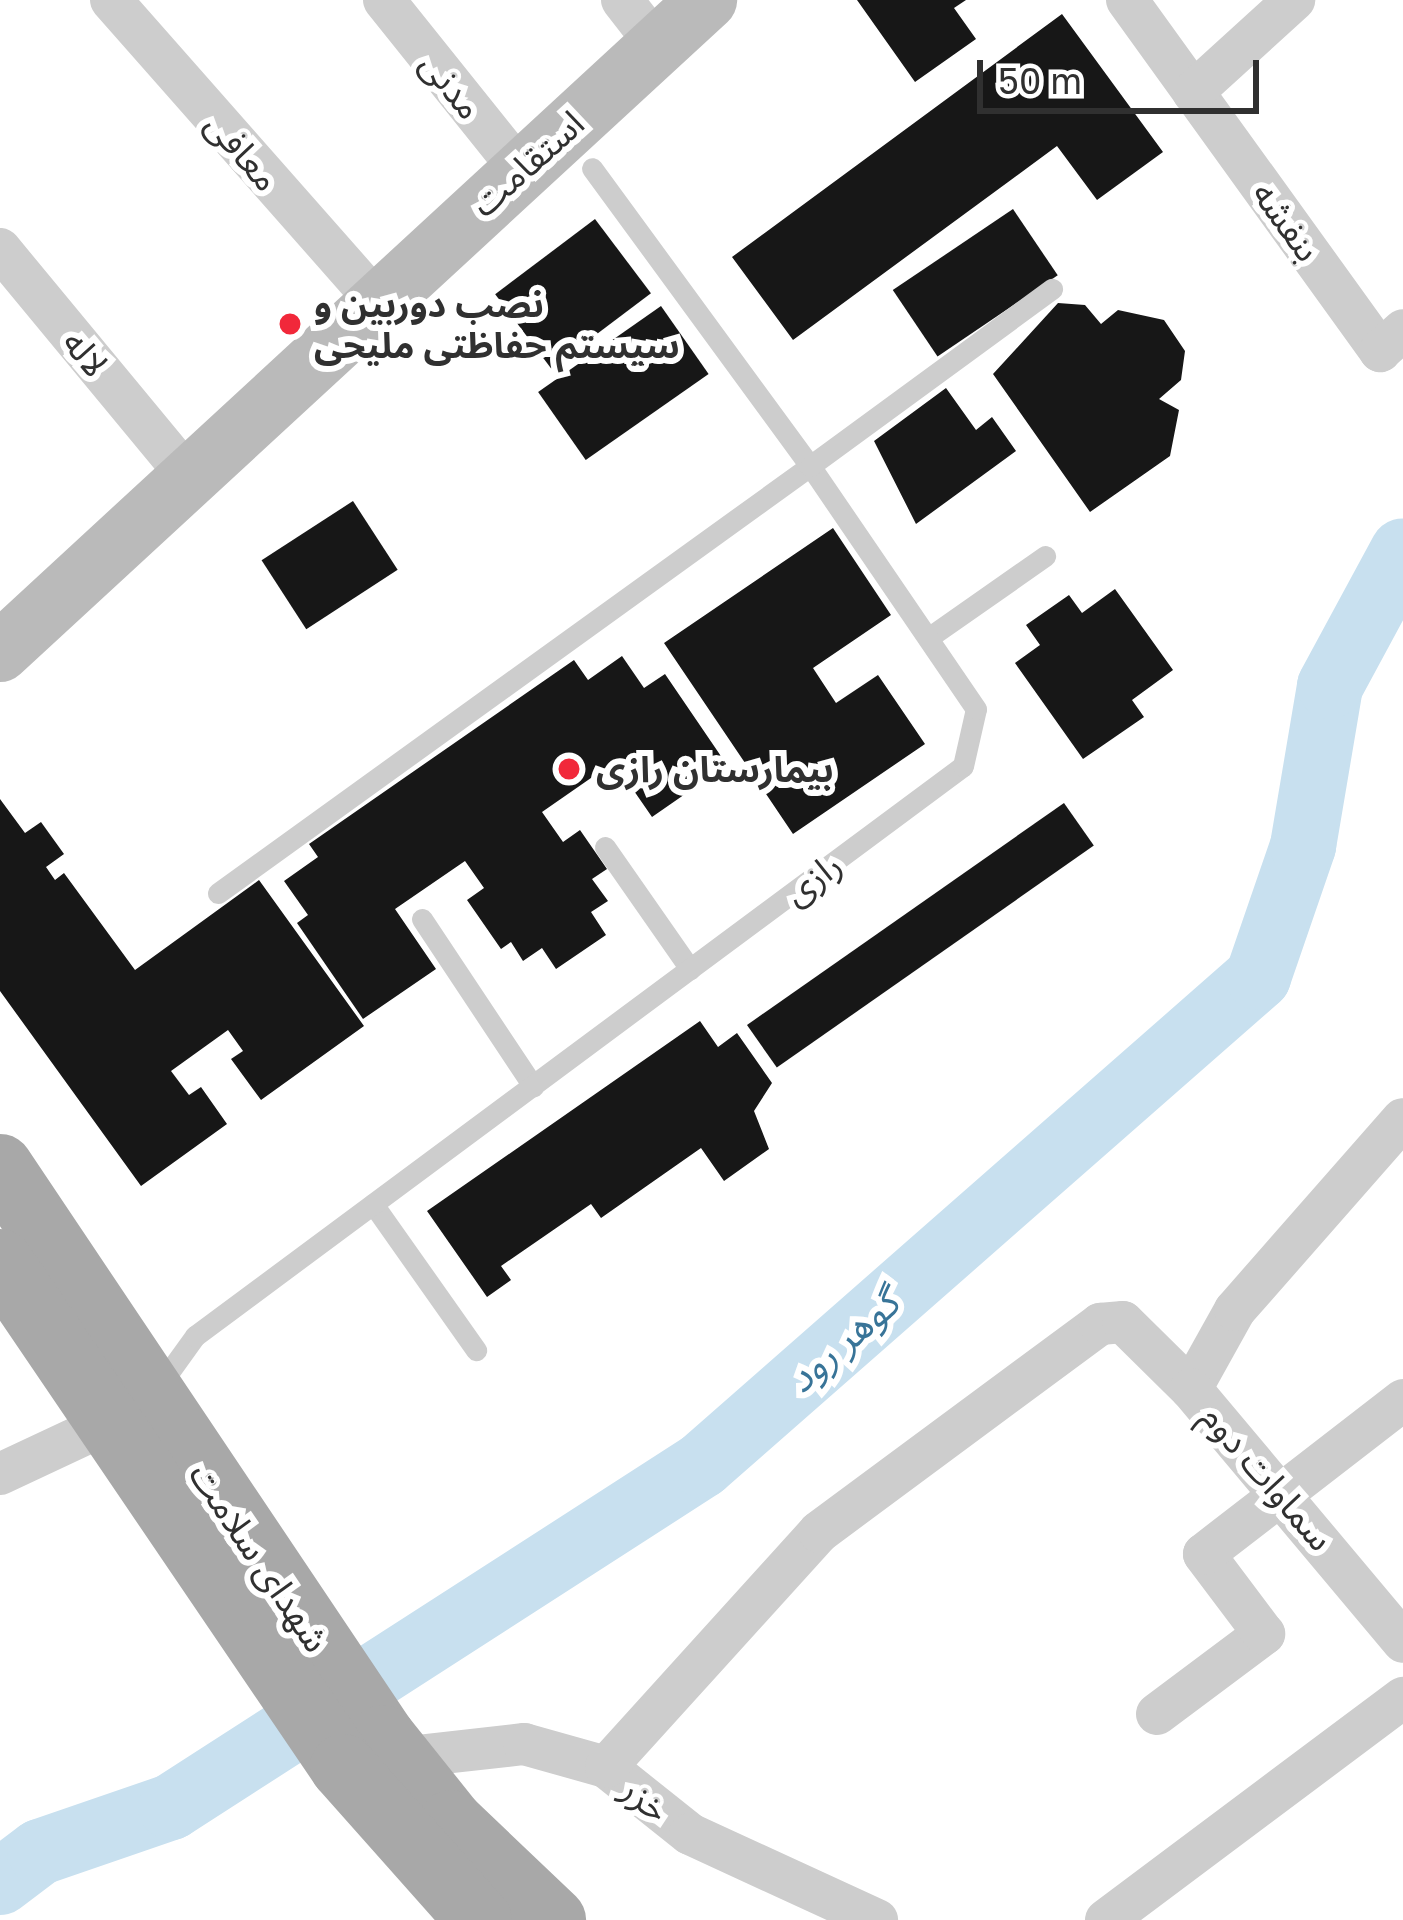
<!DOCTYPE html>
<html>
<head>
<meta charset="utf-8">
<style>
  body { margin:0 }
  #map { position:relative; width:1403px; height:1920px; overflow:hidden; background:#fff; font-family:"Golos Text","Noto Sans Arabic",sans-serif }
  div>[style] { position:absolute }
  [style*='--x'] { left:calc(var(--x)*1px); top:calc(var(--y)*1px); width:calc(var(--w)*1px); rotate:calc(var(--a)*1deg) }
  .river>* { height:66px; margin:-33px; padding:0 33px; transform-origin:33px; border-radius:33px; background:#c8e0ef }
  .building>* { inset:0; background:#171717; transform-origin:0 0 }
  .lane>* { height:21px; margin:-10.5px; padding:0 10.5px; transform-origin:10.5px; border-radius:10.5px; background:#cdcdcd }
  .street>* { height:42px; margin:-21px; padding:0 21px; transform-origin:21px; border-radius:21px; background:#cdcdcd }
  .secondary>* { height:60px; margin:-30px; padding:0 30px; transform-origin:30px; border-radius:30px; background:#bababa }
  .primary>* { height:66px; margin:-33px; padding:0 33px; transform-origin:33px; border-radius:33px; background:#a8a8a8 }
  .dots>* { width:33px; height:33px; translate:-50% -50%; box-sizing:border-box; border:6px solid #fff; border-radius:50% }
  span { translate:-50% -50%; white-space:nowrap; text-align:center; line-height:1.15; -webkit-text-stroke:12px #fff; paint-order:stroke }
  .street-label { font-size:36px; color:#303030 }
  .poi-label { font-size:36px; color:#303030; font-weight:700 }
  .left { translate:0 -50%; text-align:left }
  .water-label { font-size:39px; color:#387498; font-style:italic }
  .scale { position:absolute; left:977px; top:60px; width:282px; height:54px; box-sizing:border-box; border:6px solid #303030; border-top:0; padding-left:15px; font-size:36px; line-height:42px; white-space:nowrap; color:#303030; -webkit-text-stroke:9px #fff; paint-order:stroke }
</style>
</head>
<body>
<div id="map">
  <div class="river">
    <i style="--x:0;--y:1882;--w:50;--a:-36.9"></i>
    <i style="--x:40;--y:1852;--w:139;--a:-19"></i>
    <i style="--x:171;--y:1807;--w:632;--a:-32.78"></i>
    <i style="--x:702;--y:1465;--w:740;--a:-41.27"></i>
    <i style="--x:1258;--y:977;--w:139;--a:-71"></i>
    <i style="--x:1303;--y:846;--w:162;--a:-80.4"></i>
    <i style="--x:1330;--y:686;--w:153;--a:-61.6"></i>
  </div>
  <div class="building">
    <i style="clip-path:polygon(857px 0,966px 0,954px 8px,976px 39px,915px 82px)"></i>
    <i style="clip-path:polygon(1062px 14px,1163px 152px,1097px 200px,1057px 146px,793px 340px,732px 257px)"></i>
    <i style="left:1013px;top:209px;width:80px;height:145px;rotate:56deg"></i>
    <i style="left:595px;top:219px;width:93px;height:125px;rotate:53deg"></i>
    <i style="clip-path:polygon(1058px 303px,1085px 305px,1101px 324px,1118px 310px,1164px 320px,1185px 351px,1181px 380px,1159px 399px,1179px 410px,1170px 456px,1090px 512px,993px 374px)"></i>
    <i style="left:661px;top:306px;width:83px;height:150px;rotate:55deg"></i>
    <i style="clip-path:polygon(946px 388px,976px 430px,992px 417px,1016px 451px,916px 524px,874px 441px)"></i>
    <i style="left:353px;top:501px;width:82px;height:109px;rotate:57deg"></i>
    <i style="clip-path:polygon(833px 528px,891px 615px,813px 668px,836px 703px,878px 675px,925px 744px,793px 834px,664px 643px)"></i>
    <i style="clip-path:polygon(1115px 589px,1173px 670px,1132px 700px,1144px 717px,1083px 759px,1015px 663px,1040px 645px,1026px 625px,1069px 595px,1082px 613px)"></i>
    <i style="clip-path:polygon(622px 656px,644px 688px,665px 674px,727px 765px,652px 817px,614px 762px,542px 812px,563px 842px,580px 830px,607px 869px,592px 879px,608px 901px,591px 912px,606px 935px,556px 969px,542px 948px,523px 961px,511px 942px,501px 949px,467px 900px,484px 888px,465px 861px,395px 909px,436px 969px,363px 1019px,297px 923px,308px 915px,284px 881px,318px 857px,309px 844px,574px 660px,588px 680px)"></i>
    <i style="clip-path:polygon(0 799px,25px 833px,41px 822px,64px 854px,46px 867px,55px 880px,64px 873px,135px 970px,259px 880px,364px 1026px,261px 1100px,231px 1059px,243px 1051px,228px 1030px,171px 1071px,189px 1095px,201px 1087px,227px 1124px,141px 1186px,0 991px)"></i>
    <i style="left:1064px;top:803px;width:52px;height:387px;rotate:55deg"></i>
    <i style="clip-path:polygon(700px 1021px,718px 1047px,737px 1033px,772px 1083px,754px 1111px,769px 1149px,724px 1181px,701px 1148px,601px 1218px,591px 1204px,501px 1266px,511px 1280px,487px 1297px,427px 1211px)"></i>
  </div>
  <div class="lane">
    <i style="--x:928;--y:638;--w:143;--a:-35"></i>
    <i style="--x:605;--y:847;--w:149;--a:55.1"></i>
    <i style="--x:218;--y:893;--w:730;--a:-35.8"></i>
    <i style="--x:810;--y:466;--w:369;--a:-126.2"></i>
    <i style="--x:422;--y:919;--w:201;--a:56.4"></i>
    <i style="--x:373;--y:1204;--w:179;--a:54.8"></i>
    <i style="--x:159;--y:1386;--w:62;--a:-54.2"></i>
    <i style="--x:195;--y:1336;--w:956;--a:-36.58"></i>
    <i style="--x:963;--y:766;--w:58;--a:-77.2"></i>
    <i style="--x:976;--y:709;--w:294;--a:-124.3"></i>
    <i style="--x:810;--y:466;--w:300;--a:-36.2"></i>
  </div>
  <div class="street">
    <i style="--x:111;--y:0;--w:401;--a:48.6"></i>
    <i style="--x:384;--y:0;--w:218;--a:51.3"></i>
    <i style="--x:622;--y:0;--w:57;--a:52.1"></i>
    <i style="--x:1127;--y:0;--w:433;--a:54.2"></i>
    <i style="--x:1380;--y:351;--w:31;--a:-42"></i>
    <i style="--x:1193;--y:92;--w:137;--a:-42.3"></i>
    <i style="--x:0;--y:249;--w:270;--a:50.4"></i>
    <i style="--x:1191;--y:1389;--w:90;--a:-60.9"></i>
    <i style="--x:1235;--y:1310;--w:254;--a:-48.7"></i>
    <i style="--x:0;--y:1474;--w:123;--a:-25.1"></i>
    <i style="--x:1157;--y:1714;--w:134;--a:-36.8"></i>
    <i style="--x:1264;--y:1634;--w:100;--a:-126.9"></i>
    <i style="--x:1204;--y:1554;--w:252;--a:-37.7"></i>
    <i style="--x:399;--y:1758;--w:126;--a:-6.4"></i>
    <i style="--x:524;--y:1744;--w:85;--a:15.7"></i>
    <i style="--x:606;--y:1767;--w:107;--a:38.6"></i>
    <i style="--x:690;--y:1834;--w:206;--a:24.7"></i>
    <i style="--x:606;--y:1767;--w:317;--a:-47.8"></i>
    <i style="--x:819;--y:1532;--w:350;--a:-36.5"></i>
    <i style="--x:1100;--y:1324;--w:23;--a:-5"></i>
    <i style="--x:1123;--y:1322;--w:95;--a:44.6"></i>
    <i style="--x:1191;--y:1389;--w:330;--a:50"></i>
    <i style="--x:1106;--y:1920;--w:371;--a:-36.8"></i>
  </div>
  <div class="secondary">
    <i style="--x:0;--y:652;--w:962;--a:-42.68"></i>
  </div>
  <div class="primary">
    <i style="--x:0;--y:1167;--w:688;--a:56.15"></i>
    <i style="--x:383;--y:1738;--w:109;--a:51.3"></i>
    <i style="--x:451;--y:1823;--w:141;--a:43.6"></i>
    <i style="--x:0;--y:1262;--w:610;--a:55.82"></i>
    <i style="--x:343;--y:1767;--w:205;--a:48.4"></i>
  </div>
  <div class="dots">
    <i style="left:290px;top:324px;background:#f1283a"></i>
    <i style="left:569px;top:769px;background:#f1283a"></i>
  </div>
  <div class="street-label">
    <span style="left:452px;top:85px;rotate:51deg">مدنی</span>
    <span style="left:243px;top:151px;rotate:49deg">معافی</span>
    <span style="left:527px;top:163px;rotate:-42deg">استقامت</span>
    <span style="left:1287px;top:221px;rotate:54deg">بنفشه</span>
    <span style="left:86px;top:353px;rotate:50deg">لاله</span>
    <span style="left:812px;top:878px;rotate:-37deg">رازی</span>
    <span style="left:1268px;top:1477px;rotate:49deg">سماوات دوم</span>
    <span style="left:260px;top:1557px;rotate:56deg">شهدای سلامت</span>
    <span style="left:646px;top:1799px;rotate:39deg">خزر</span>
  </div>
  <div class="poi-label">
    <span class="left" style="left:314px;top:324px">نصب دوربین و<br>سیستم حفاظتی ملیحی</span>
    <span class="left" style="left:596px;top:769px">بیمارستان رازی</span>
  </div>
  <div class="water-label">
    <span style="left:843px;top:1341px;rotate:-41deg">گوهر رود</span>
  </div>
  <div class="scale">50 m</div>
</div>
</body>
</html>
